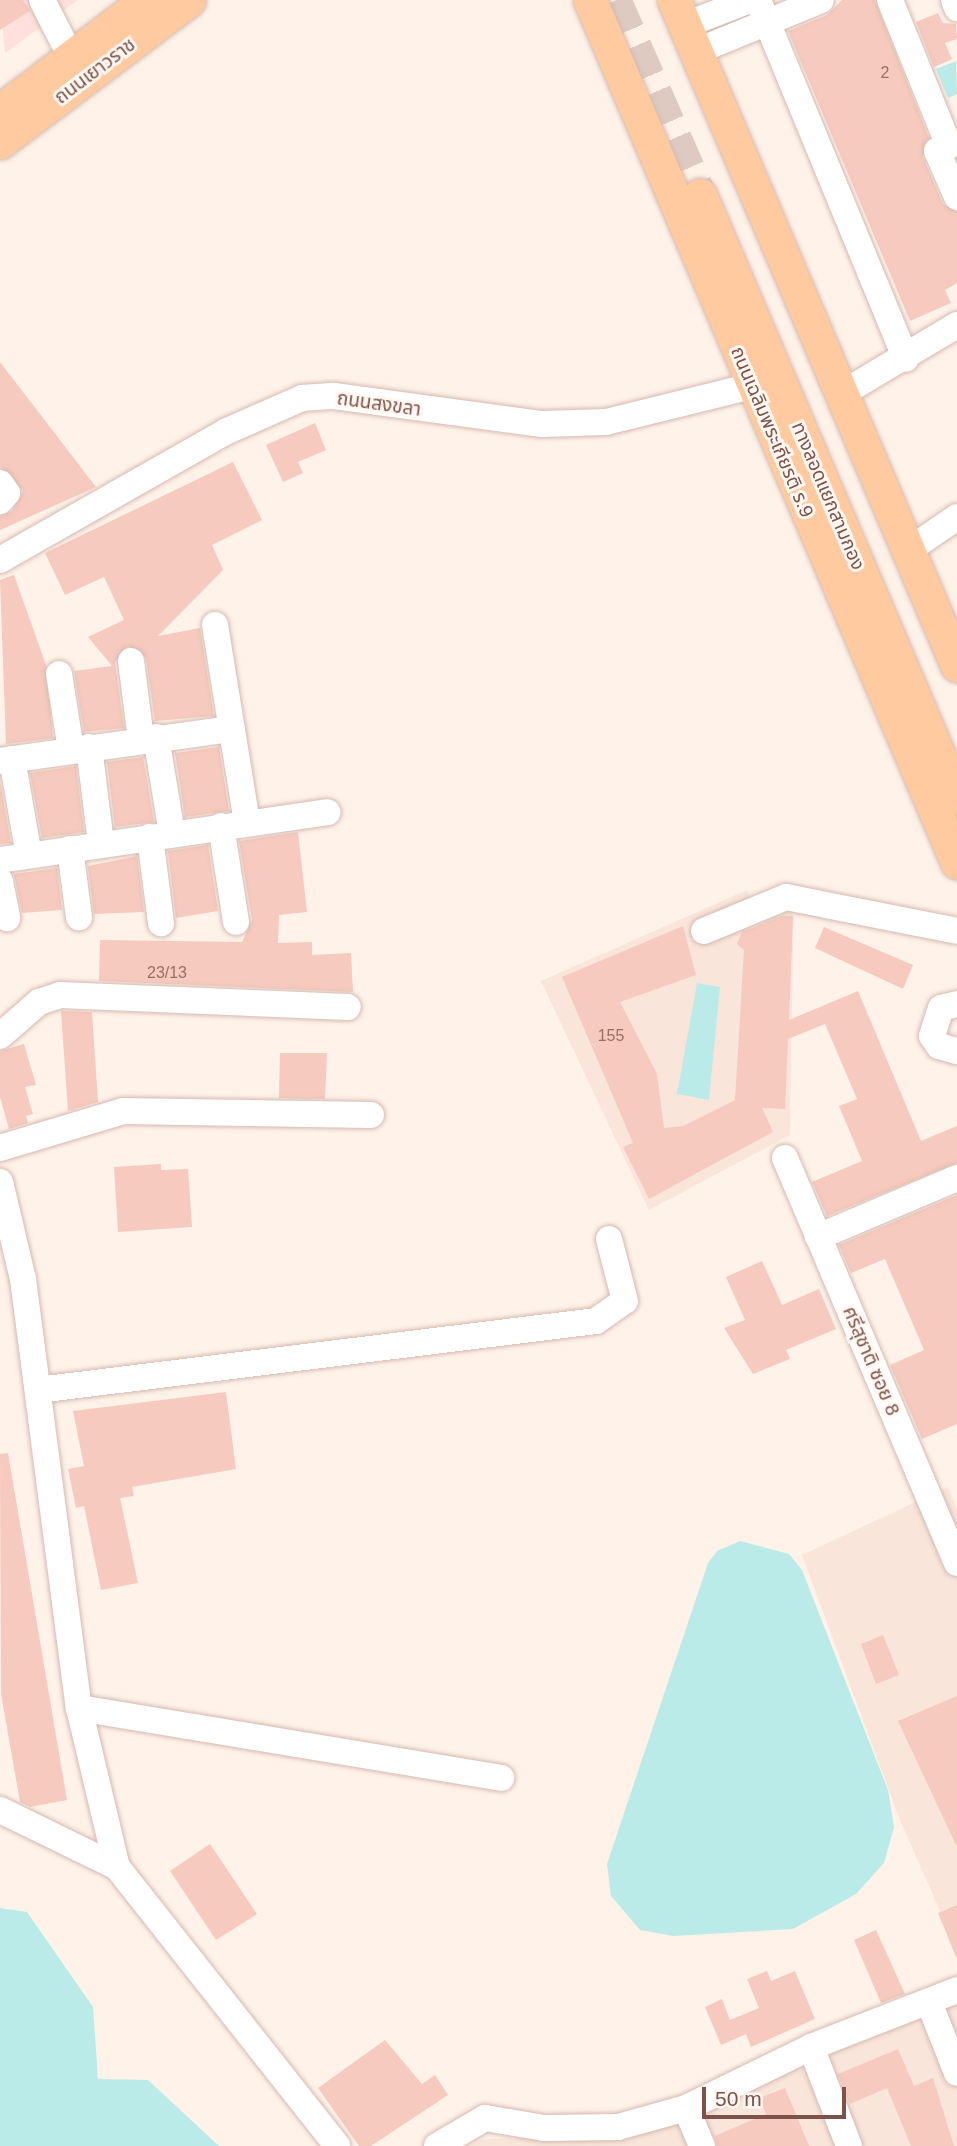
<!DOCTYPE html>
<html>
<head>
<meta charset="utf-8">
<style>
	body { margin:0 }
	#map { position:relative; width:957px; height:2146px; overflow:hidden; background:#fef2e9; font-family:Arial,"Noto Sans Thai",sans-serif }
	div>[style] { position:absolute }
	.residential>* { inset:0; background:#f9e5da }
	.commercial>* { inset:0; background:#ffe0dc }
	.water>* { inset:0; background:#bbebe9 }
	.building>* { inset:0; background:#f6cabe }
	.major-tunnel>* { height:33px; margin-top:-16.5px; transform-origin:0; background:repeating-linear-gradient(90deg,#decac1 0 33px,transparent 0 50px) }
	.roads { filter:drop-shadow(0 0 2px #d5b9b0) drop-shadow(0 0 2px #d5b9b0) }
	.minor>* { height:26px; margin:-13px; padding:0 13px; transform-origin:13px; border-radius:13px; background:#fff }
	.major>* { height:33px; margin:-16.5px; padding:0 16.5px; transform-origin:16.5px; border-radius:16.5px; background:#ffca9f }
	span { translate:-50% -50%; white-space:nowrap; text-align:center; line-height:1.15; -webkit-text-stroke:6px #fff7f1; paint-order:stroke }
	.number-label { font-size:16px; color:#9a7066 }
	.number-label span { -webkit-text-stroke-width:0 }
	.street-label { font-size:19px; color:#7c5249 }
	.scale { position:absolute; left:702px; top:2087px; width:144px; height:32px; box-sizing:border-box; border:4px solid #7c5249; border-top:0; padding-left:9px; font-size:21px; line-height:24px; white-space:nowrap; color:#7c5249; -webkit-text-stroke:5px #fff7f1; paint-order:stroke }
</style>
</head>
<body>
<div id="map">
	<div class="residential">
		<i style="clip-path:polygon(794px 884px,790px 1135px,649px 1210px,541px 981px,747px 890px,753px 903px)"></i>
		<i style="clip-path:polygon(948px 1487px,957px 1509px,957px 1949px,900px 1820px,802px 1555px)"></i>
		<i style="clip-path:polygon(957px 2004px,957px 2146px,469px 2146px,483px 2139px,621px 2137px)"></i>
	</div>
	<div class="commercial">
		<i style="clip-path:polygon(0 0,78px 0,5px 53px)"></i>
	</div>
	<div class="water">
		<i style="clip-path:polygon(956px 61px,957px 94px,948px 98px,936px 69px)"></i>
		<i style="clip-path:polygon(697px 983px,720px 987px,709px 1100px,677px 1094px)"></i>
		<i style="clip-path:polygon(740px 1541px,789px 1554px,802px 1570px,888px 1790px,894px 1827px,884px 1863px,856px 1894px,793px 1929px,673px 1936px,640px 1930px,611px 1896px,607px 1864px,708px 1563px,717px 1551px)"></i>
		<i style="clip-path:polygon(0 1908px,27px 1912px,93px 2007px,98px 2079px,148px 2080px,219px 2146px,0 2146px)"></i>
	</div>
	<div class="building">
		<i style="clip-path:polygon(0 0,23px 0,30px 11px,0 30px)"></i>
		<i style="clip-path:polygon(842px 0,875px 0,929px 138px,923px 157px,943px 204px,957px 212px,957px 283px,945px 290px,951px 303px,910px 321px,788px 31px,827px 15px)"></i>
		<i style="clip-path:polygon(938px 13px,943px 23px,956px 24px,957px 39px,945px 43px,952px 59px,934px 67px,916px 22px)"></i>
		<i style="clip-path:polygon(0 362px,96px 487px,0 530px,0 516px,12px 511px,23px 491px,0 467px)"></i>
		<i style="clip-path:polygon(315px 423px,326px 450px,298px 462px,303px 473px,283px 482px,266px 445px)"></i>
		<i style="clip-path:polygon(233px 462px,262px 520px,212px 545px,223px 570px,158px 636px,200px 628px,214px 716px,155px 721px,146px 658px,128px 646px,115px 662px,124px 728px,84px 732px,74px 671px,112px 666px,88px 637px,124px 620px,104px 577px,65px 595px,45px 553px)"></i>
		<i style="clip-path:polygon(14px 575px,46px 665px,53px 738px,6px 744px,0 580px)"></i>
		<i style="clip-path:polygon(219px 747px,229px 811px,185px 817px,175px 753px)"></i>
		<i style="clip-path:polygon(143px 757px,154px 822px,115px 827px,107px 762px)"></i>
		<i style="clip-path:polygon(76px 766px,84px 832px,42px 838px,30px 773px)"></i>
		<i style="clip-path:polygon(0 782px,11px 843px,0 844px)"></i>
		<i style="clip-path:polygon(298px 832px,307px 912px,279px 915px,278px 943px,312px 942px,312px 955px,351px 953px,353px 992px,99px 981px,100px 940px,242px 942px,252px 920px,239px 841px)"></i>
		<i style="clip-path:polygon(208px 845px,218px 911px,176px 918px,168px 851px)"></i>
		<i style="clip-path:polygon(137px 856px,144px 912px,94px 914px,88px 866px)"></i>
		<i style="clip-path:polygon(57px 868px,62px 910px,22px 913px,14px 874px)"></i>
		<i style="clip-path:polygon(782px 916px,793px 916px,789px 1020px,858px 991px,921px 1141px,957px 1126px,957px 1163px,827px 1216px,812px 1182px,862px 1161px,839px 1106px,857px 1099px,825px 1024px,788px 1039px,785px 1109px,762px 1108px,773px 1132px,649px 1199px,623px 1147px,633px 1143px,562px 977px,683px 926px,696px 975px,620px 1002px,657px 1074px,664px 1128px,683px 1126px,735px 1100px,744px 950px,737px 944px,742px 932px)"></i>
		<i style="clip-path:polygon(824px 927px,913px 965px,903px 989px,815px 948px)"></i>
		<i style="clip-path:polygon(61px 1011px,92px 1012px,98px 1102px,68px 1111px)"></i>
		<i style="clip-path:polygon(24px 1044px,36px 1085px,25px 1087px,33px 1114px,26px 1116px,28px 1123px,9px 1129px,0 1097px,0 1051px)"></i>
		<i style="clip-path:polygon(280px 1053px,327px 1053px,325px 1099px,279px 1098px)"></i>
		<i style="clip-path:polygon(161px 1164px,161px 1170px,188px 1169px,192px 1227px,118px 1232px,114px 1167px)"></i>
		<i style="clip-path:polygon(957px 1195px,957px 1424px,922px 1439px,890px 1365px,924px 1350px,885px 1259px,851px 1273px,839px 1245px)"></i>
		<i style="clip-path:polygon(762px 1261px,782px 1305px,819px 1289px,836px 1329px,786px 1350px,790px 1359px,753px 1374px,724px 1328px,745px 1320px,726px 1277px)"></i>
		<i style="clip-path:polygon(226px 1392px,236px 1469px,132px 1487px,134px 1496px,120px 1498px,138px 1583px,101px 1590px,84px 1506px,76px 1508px,68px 1469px,84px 1466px,73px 1411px)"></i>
		<i style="clip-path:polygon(8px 1453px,67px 1800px,30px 1807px,20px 1802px,1px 1694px,0 1454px)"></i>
		<i style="clip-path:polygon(883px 1635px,899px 1675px,876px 1684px,861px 1644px)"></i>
		<i style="clip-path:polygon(957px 1696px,957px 1845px,956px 1845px,898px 1721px)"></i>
		<i style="clip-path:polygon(210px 1844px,257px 1914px,216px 1940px,170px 1871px)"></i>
		<i style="clip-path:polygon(957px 1905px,957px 1957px,956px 1957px,938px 1913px)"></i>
		<i style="clip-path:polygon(876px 1930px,905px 1994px,881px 2003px,854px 1940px)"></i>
		<i style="clip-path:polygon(767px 1971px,771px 1981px,795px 1971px,815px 2019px,751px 2047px,746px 2034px,721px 2045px,705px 2007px,722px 1999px,730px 2020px,759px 2008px,747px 1979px)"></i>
		<i style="clip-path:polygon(385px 2040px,422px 2084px,435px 2075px,448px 2095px,371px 2146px,359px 2146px,318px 2088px)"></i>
		<i style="clip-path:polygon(898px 2049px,914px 2086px,933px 2078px,954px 2146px,911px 2146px,887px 2088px,850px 2104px,838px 2074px)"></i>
		<i style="clip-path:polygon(785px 2088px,809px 2146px,717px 2146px,715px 2136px,766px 2114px,759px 2098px)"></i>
	</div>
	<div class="major-tunnel">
		<i style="left:615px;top:0;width:213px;rotate:66.4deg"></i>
	</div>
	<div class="roads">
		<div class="minor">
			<i style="left:42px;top:0;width:64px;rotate:63deg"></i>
			<i style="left:758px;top:0;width:388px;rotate:67.6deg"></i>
			<i style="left:890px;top:0;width:157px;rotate:68deg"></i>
			<i style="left:949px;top:146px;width:13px;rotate:157deg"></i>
			<i style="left:937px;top:151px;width:50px;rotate:66.5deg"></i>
			<i style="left:954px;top:0;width:9px;rotate:69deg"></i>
			<i style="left:685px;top:25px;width:70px;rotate:-21deg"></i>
			<i style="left:695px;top:52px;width:136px;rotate:-22.4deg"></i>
			<i style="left:843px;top:393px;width:133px;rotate:-30.8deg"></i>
			<i style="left:0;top:483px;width:12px;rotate:55deg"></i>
			<i style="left:7px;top:493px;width:11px;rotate:131deg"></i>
			<i style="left:909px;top:550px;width:58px;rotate:-34.5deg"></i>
			<i style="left:0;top:560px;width:259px;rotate:-29.6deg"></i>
			<i style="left:225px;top:432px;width:84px;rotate:-23.8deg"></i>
			<i style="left:302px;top:398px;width:32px;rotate:-4deg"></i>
			<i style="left:334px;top:396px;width:210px;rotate:7.7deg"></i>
			<i style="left:542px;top:424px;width:64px;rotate:-1.8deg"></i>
			<i style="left:606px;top:422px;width:150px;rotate:-13.9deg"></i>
			<i style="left:215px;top:625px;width:200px;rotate:80.8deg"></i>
			<i style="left:131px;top:661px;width:79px;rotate:82.7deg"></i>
			<i style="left:59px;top:674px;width:77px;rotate:81deg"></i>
			<i style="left:156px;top:737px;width:98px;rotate:80.6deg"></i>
			<i style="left:89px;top:747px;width:98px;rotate:82.9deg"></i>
			<i style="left:12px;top:759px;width:97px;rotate:80deg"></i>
			<i style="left:0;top:761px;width:234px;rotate:-7.9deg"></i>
			<i style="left:221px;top:826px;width:97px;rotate:81.1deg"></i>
			<i style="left:150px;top:837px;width:87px;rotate:82.7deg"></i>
			<i style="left:70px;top:849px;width:69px;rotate:82.5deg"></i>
			<i style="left:0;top:860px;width:331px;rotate:-8.3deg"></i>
			<i style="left:0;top:881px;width:38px;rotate:79deg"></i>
			<i style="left:704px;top:931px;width:89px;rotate:-22.5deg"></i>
			<i style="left:786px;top:897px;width:174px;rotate:11.2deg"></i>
			<i style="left:957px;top:1004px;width:16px;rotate:166deg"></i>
			<i style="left:941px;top:1008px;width:29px;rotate:108deg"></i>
			<i style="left:932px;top:1036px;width:12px;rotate:55deg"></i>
			<i style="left:939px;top:1046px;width:19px;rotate:16deg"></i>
			<i style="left:0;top:1036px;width:52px;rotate:-41.1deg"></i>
			<i style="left:39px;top:1002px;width:22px;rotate:-18deg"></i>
			<i style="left:60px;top:995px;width:288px;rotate:2.4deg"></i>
			<i style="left:0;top:1148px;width:128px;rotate:-16.7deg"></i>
			<i style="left:123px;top:1111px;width:248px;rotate:0.9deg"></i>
			<i style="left:785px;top:1158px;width:440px;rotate:67deg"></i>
			<i style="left:0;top:1182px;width:100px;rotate:76.7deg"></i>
			<i style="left:23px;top:1279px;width:433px;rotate:82.6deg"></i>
			<i style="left:79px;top:1708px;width:163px;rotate:76.6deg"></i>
			<i style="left:117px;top:1867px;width:355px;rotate:51.7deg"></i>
			<i style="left:818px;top:1237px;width:151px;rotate:-23deg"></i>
			<i style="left:38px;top:1390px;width:562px;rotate:-7.05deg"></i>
			<i style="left:596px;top:1321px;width:35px;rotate:-35deg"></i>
			<i style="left:625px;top:1301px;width:64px;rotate:-104.5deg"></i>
			<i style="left:79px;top:1708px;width:428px;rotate:9.4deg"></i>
			<i style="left:0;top:1810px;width:130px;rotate:26deg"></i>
			<i style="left:929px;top:2002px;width:76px;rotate:68.5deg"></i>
			<i style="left:811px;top:2047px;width:106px;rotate:69deg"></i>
			<i style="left:686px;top:2108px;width:41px;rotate:67.2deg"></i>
			<i style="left:437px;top:2146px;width:56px;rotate:-30.3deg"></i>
			<i style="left:485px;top:2118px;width:60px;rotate:9.6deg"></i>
			<i style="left:544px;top:2128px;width:74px;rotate:-0.8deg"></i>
			<i style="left:618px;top:2127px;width:71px;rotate:-15.6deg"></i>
			<i style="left:686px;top:2108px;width:139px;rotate:-26deg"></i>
			<i style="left:811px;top:2047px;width:157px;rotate:-21.3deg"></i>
		</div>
		<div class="major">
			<i style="left:590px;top:0;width:937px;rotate:66.94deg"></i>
			<i style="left:674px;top:0;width:723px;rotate:66.95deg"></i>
			<i style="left:0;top:111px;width:183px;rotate:-37.2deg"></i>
			<i style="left:0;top:142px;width:236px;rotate:-36.9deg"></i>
			<i style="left:700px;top:195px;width:655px;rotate:66.92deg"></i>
		</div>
	</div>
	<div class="number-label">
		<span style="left:885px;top:73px">2</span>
		<span style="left:167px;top:973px">23/13</span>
		<span style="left:611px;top:1036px">155</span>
	</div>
	<div class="street-label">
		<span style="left:95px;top:71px;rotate:-37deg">ถนนเยาวราช</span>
		<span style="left:379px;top:404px;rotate:8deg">ถนนสงขลา</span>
		<span style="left:772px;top:432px;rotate:67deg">ถนนเฉลิมพระเกียรติ ร.9</span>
		<span style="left:828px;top:496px;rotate:67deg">ทางลอดแยกสามกอง</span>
		<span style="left:871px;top:1361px;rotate:67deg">ศรีสุชาติ ซอย 8</span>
	</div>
	<div class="scale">50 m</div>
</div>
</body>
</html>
